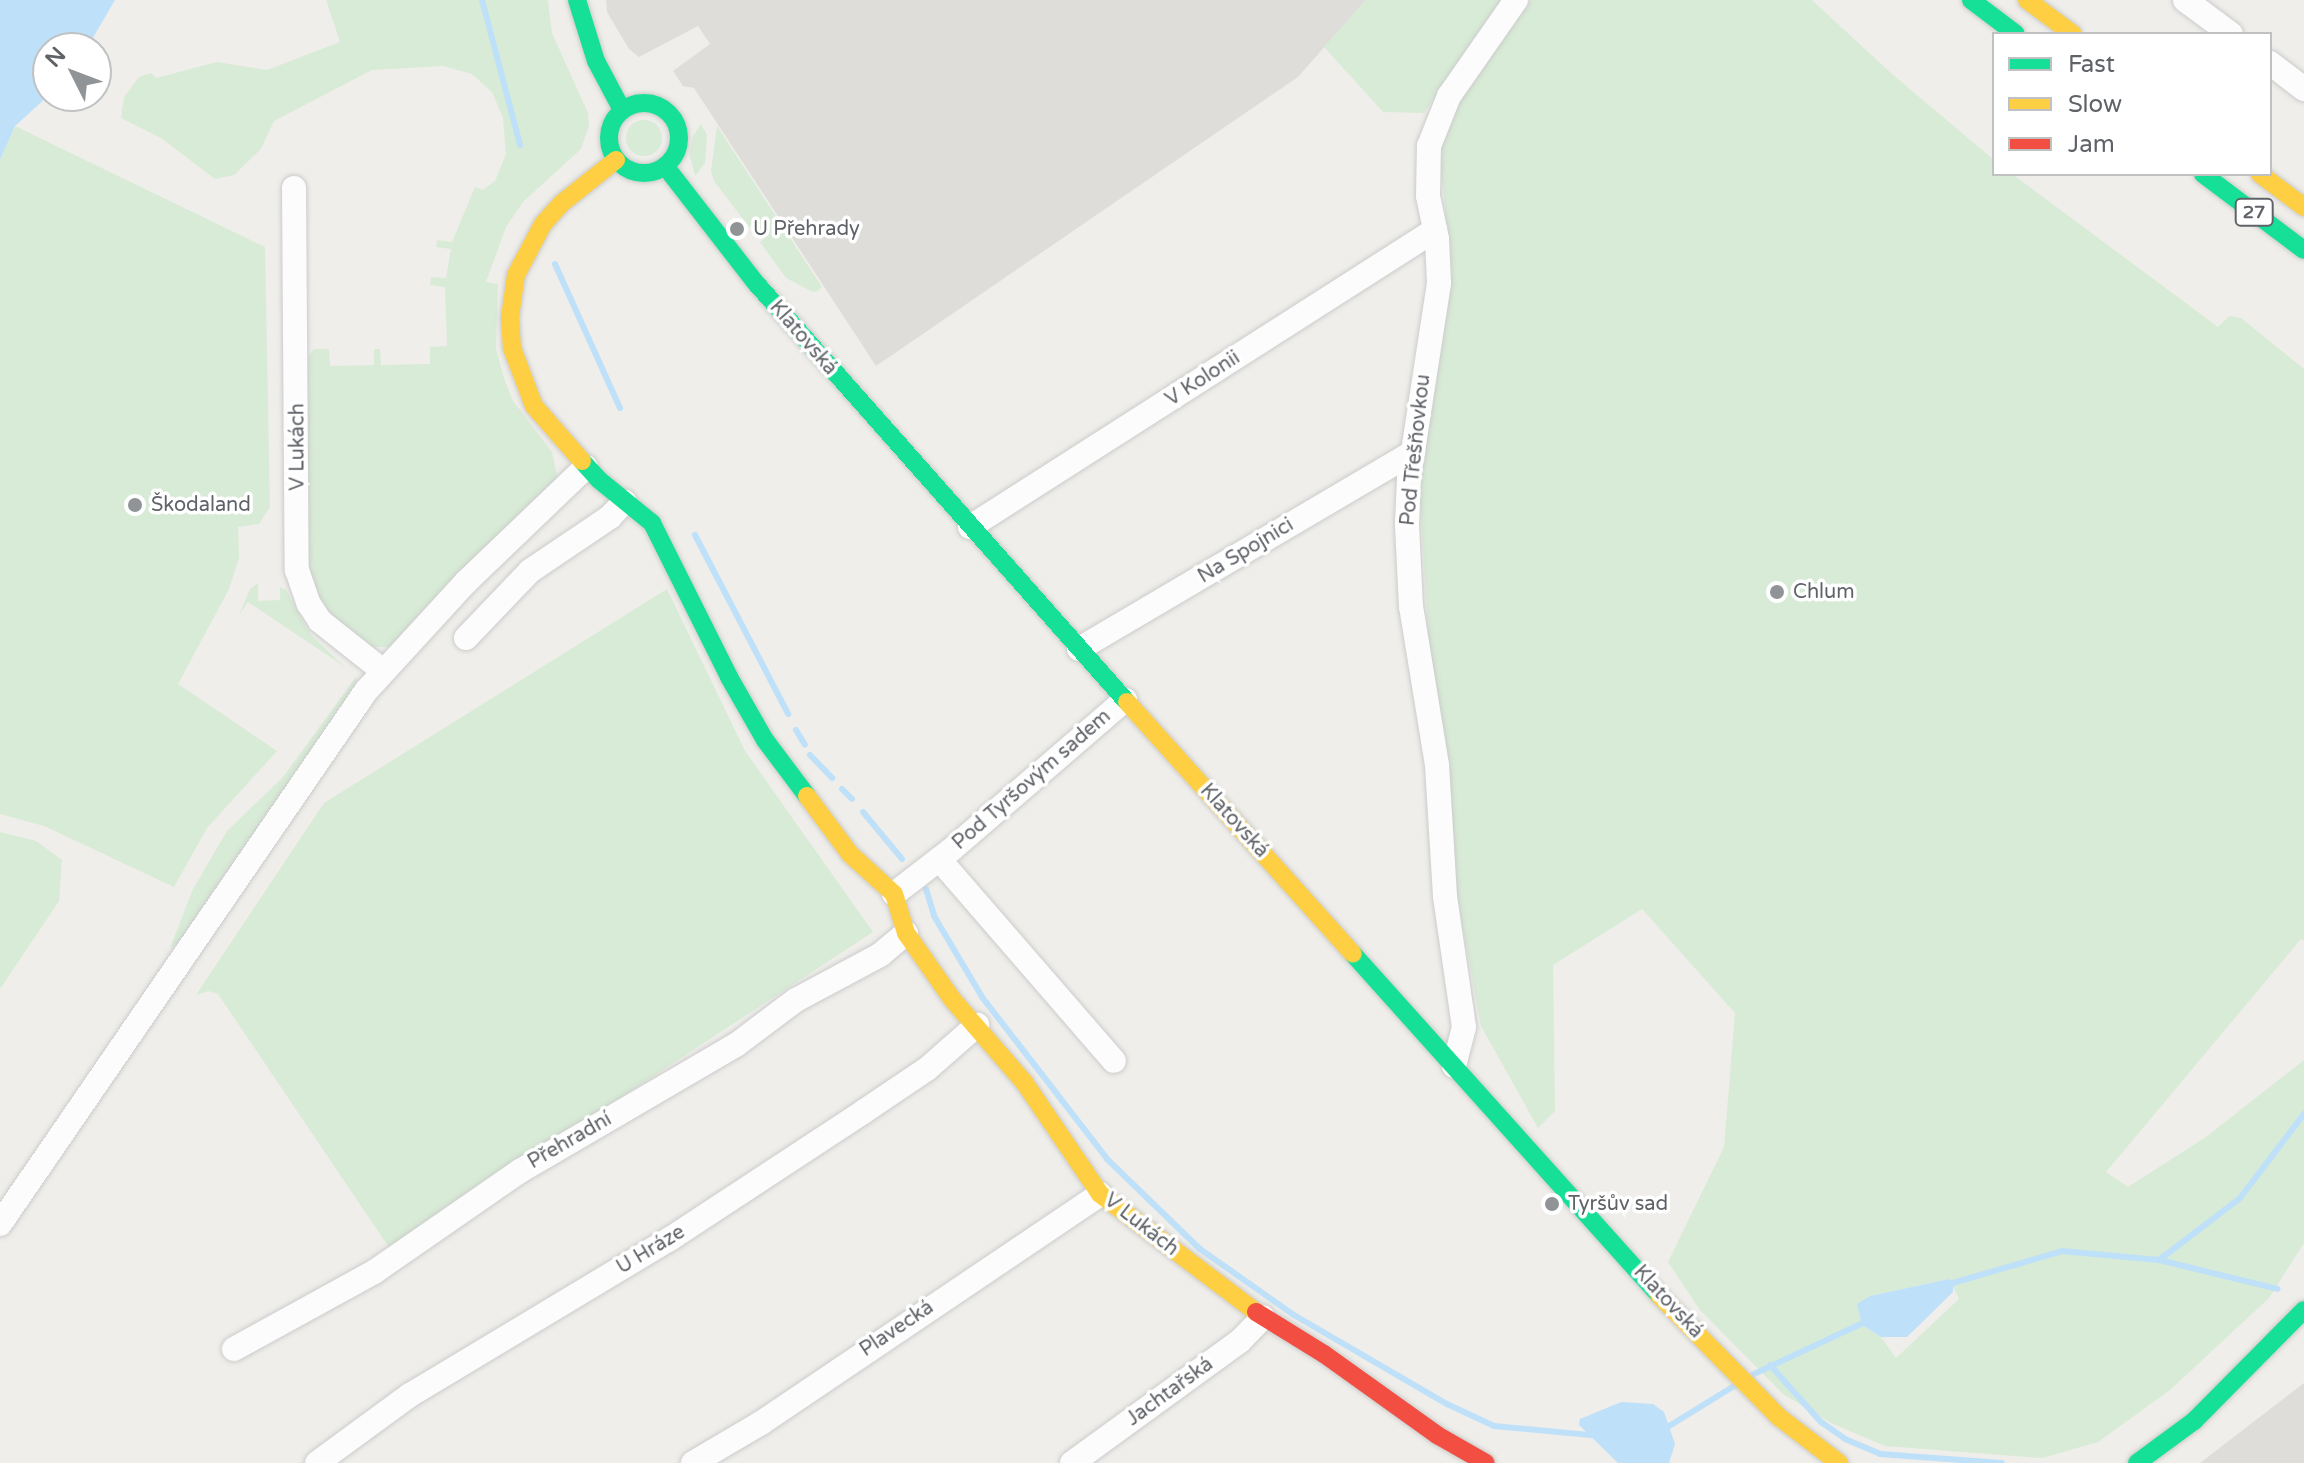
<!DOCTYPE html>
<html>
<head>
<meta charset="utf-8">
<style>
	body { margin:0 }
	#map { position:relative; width:2304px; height:1463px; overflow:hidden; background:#efeeea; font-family:"Varela Round",sans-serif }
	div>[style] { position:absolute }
	.industrial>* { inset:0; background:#dfddda }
	.green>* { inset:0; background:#d8ebd6 }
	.round { border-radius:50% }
	.water>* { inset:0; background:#bfe0f9 }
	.stream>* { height:6px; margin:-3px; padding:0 3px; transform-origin:3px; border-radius:3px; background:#bfe0f9 }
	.roads { filter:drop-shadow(0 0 2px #cbcccc) drop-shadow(0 0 2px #cbcccc) }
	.street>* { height:24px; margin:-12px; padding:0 12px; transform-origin:12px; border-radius:12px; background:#fdfcfc }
	.fast>* { height:18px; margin:-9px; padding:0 9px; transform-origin:9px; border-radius:9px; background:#16e098 }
	.fast>.ring { margin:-9px; padding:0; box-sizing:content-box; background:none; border:18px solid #16e098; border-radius:50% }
	.slow>* { height:18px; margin:-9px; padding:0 9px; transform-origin:9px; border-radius:9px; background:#ffcf43 }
	.jam>* { height:18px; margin:-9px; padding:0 9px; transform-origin:9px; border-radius:9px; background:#f24e42 }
	.dots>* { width:22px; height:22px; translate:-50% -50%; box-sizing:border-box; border:4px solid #fff; border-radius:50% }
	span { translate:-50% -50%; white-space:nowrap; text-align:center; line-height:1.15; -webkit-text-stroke:7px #fff; paint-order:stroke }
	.shield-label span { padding:2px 6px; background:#fff; border:2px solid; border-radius:6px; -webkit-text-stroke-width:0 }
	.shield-label { font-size:18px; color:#5f6368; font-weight:700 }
	.poi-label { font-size:20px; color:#5f6368 }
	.left { translate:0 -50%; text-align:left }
	.street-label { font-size:20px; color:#5f6368 }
	.legend { position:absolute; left:1992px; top:32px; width:280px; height:144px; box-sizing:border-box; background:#fff; border:2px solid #bfc1c3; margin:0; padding:10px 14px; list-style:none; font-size:24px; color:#5f6368 }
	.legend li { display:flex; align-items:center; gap:16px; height:40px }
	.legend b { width:40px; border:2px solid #bfc1c3 }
	.north { position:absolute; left:32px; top:32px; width:80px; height:80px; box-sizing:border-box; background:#fff; border:2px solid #bfc1c3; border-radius:50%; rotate:312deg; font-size:22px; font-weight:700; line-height:32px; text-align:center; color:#5f6368 }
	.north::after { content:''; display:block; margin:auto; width:28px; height:36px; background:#919496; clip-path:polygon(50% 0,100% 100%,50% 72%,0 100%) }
</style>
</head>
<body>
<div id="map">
	<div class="industrial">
		<i style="clip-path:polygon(606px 0,1366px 0,1298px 77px,876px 366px,694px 88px,683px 86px,673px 71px,710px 44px,698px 26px,639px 57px,629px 49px,607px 12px)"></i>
		<i style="clip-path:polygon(2304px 1383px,2304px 1463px,2200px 1463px)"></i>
	</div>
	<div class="green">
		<i style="clip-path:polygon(326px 0,548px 0,552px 33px,588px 113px,589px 126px,581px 149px,523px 202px,506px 227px,486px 282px,498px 284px,496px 349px,504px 378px,513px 401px,552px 452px,558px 480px,390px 647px,372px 647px,338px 627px,316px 595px,308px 565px,307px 358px,314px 349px,329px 349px,330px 366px,374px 365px,374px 349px,380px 349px,381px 365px,430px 364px,430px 347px,447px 346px,445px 287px,430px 285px,431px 277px,446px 278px,451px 249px,436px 247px,437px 240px,452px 242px,475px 187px,483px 190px,495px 181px,506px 154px,503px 118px,492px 92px,472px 74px,443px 66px,372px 70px,274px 121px,261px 149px,234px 175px,215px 179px,161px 138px,121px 118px,124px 97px,139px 77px,151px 73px,156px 78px,217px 62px,267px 70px,340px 42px)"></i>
		<i style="clip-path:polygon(1366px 0,1502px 0,1424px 113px,1383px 112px,1324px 47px)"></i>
		<i style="clip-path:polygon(evenodd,1531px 0,1812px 0,1892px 74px,1994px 160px,1994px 174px,2012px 174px,2218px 327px,2229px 316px,2241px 318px,2304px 369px,2304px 941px,2301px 939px,2106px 1172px,2128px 1187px,2206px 1137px,2304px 1060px,2304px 1243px,2269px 1298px,2170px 1390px,2098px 1442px,2042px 1458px,1885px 1446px,1831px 1423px,1783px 1394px,1700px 1310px,1668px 1262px,1724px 1147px,1735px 1013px,1642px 909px,1553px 965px,1555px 1111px,1538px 1128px,1481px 1026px,1447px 840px,1429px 653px,1419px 475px,1452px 273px,1439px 151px,1448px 112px,1531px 0,1949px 1279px,1959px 1299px,1896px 1358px,1881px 1337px,1862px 1325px,1858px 1304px,1870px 1296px,1949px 1279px)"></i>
		<i class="round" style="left:626px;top:120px;width:36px;height:36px"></i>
		<i style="clip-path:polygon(701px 124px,707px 135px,705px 163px,695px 176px,689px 153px,693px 136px)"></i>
		<i style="clip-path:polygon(15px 126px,265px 247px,270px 507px,259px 524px,238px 527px,239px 558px,229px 589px,178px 684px,277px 751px,207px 828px,174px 887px,44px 826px,0 814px,0 160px)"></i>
		<i style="clip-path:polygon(717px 126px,822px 287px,818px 291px,813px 292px,786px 278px,760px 242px,765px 238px,754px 224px,749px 227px,714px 181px,711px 171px)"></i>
		<i style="clip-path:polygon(258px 583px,258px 601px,280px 600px,280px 587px,286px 590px,311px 635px,345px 667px,248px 602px,239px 615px,250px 589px)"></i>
		<i style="clip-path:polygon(667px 589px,745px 751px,873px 932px,390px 1249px,218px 994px,208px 991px,196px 995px,324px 803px)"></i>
		<i style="clip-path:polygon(356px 677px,358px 684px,181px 942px,170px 948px,193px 889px,227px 831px,283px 777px)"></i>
		<i style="clip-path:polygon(0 832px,36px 841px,62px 860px,59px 901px,0 989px)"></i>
	</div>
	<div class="water">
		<i style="clip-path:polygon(0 0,115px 0,87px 48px,48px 48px,48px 96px,15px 126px,0 160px)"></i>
		<i style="clip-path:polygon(1949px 1279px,1953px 1282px,1953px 1292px,1907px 1337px,1881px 1337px,1862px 1325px,1857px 1304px,1870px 1296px)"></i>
		<i style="clip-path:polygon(1621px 1402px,1653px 1404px,1664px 1412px,1675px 1444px,1669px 1463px,1618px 1463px,1579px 1425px,1580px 1419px)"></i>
	</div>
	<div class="stream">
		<i style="left:482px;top:0;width:150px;rotate:75.3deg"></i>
		<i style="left:555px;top:264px;width:158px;rotate:65.7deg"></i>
		<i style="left:695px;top:535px;width:202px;rotate:62.5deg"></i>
		<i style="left:796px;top:730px;width:17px;rotate:59deg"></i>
		<i style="left:810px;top:755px;width:32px;rotate:46deg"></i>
		<i style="left:842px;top:789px;width:14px;rotate:45deg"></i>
		<i style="left:863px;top:812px;width:61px;rotate:50.3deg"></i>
		<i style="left:926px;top:889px;width:28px;rotate:73deg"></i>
		<i style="left:934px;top:916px;width:94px;rotate:59.3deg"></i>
		<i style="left:982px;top:997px;width:205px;rotate:52.3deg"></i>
		<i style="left:1107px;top:1159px;width:129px;rotate:44.1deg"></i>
		<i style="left:1200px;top:1249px;width:115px;rotate:35.1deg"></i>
		<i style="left:1294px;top:1315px;width:177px;rotate:30.2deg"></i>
		<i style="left:1447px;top:1404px;width:52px;rotate:25.1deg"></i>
		<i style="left:1494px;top:1426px;width:105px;rotate:5.4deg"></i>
		<i style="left:2159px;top:1260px;width:102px;rotate:-37.4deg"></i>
		<i style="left:2240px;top:1198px;width:106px;rotate:-52.7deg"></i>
		<i style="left:1946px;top:1285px;width:121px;rotate:-16.3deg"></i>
		<i style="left:2062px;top:1251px;width:97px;rotate:5.3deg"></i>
		<i style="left:2159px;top:1260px;width:122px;rotate:13.7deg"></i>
		<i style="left:1770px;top:1365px;width:76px;rotate:48.2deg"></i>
		<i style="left:1821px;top:1422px;width:29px;rotate:35deg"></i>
		<i style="left:1845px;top:1439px;width:38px;rotate:23deg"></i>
		<i style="left:1880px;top:1454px;width:122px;rotate:4.2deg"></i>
		<i style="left:1754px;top:1374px;width:125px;rotate:-25.1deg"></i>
		<i style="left:1666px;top:1428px;width:80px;rotate:-31.7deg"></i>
	</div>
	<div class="roads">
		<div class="street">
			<i style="left:2185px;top:0;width:57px;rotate:36.5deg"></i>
			<i style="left:2270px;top:63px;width:43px;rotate:37.4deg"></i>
			<i style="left:294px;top:188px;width:382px;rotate:89.6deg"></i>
			<i style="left:297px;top:570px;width:36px;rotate:71deg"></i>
			<i style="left:309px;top:604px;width:20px;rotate:57deg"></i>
			<i style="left:320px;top:621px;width:80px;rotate:38.4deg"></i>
			<i style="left:970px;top:527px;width:552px;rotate:-32.57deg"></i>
			<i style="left:466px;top:638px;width:93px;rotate:-46.3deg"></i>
			<i style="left:530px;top:571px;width:97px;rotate:-34deg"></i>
			<i style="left:610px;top:517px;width:21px;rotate:-47deg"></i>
			<i style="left:1079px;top:649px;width:388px;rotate:-30.5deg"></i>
			<i style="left:939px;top:859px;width:267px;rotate:49.1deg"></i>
			<i style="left:894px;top:894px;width:72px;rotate:-37.7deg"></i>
			<i style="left:951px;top:850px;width:230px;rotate:-40.8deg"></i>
			<i style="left:1454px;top:1066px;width:40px;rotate:-75.6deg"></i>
			<i style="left:1464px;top:1027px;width:132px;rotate:-98.3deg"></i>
			<i style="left:1445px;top:896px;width:131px;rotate:-93.5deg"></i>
			<i style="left:1437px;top:765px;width:160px;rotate:-99.3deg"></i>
			<i style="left:1411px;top:607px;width:82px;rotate:-92.8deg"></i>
			<i style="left:1407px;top:525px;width:48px;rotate:-87.6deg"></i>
			<i style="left:1409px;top:477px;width:196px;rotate:-81.2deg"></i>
			<i style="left:1439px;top:283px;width:44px;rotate:-92.6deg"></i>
			<i style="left:1437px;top:239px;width:44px;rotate:-101.8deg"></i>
			<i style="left:1428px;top:196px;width:50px;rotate:-88.9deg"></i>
			<i style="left:1429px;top:146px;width:54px;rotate:-68.2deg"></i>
			<i style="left:1449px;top:96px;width:117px;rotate:-55.1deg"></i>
			<i style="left:0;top:1224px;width:647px;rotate:-55.52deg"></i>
			<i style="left:366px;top:691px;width:148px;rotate:-47.5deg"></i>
			<i style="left:466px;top:582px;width:166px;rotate:-43.8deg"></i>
			<i style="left:234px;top:1349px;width:160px;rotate:-28.8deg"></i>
			<i style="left:374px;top:1272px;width:178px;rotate:-34.7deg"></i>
			<i style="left:520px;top:1171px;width:250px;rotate:-30.3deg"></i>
			<i style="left:736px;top:1045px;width:75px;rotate:-36.9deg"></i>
			<i style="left:796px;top:1000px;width:95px;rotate:-28.2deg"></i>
			<i style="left:880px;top:955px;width:34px;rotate:-40deg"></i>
			<i style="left:317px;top:1463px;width:115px;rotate:-36.2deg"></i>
			<i style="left:410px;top:1395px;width:303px;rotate:-31deg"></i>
			<i style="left:670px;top:1239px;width:231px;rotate:-33.3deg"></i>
			<i style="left:863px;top:1112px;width:77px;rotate:-33.9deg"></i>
			<i style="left:927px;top:1069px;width:67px;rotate:-41.3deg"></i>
			<i style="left:693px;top:1463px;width:79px;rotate:-30.5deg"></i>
			<i style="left:761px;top:1423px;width:409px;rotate:-34deg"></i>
			<i style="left:1072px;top:1463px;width:208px;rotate:-36deg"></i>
			<i style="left:1240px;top:1341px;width:33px;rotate:-46deg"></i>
		</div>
		<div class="fast">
			<i style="left:577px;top:0;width:64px;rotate:72.7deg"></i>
			<i style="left:596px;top:61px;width:55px;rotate:62deg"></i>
			<i style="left:1971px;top:0;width:56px;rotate:37.1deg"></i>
			<i class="ring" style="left:609px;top:103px;width:52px;height:52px"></i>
			<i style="left:665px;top:166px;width:147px;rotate:52.2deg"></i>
			<i style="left:755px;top:282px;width:561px;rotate:48.47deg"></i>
			<i style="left:2203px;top:174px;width:126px;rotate:37deg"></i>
			<i style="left:582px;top:461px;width:24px;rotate:48deg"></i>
			<i style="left:598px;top:479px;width:70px;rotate:39.2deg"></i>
			<i style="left:652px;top:523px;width:172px;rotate:63.4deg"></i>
			<i style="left:729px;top:677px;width:73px;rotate:60.3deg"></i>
			<i style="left:765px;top:740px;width:70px;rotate:53.1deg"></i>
			<i style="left:1353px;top:954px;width:458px;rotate:48.1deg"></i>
			<i style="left:2137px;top:1463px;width:71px;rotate:-36.4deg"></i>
			<i style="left:2194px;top:1421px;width:156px;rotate:-45.3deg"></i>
		</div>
		<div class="slow">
			<i style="left:2027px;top:0;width:57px;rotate:36.5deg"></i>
			<i style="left:2260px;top:174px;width:55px;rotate:36.9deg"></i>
			<i style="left:582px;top:461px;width:73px;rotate:-131.1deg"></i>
			<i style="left:534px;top:406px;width:62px;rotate:-110.8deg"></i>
			<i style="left:512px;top:348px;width:31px;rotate:-94deg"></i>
			<i style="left:510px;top:317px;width:42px;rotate:-81.9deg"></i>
			<i style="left:516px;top:275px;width:58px;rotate:-62.1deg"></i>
			<i style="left:543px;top:224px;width:28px;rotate:-48deg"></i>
			<i style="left:562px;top:203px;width:69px;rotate:-38.5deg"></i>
			<i style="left:1127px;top:702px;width:338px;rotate:48.1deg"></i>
			<i style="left:807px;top:796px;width:72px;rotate:53.4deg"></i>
			<i style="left:850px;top:854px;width:59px;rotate:42.3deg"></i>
			<i style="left:894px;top:894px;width:41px;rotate:72.9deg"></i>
			<i style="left:906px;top:933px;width:80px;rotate:55.1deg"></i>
			<i style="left:952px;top:999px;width:110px;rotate:49.1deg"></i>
			<i style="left:1024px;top:1082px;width:135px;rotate:55.8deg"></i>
			<i style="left:1100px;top:1194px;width:196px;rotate:37.1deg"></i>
			<i style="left:1659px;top:1295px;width:171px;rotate:45.5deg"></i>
			<i style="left:1779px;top:1417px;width:76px;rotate:37.5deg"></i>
		</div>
		<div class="jam">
			<i style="left:1256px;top:1312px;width:80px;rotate:31.7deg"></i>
			<i style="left:1324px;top:1354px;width:139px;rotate:35.6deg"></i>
			<i style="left:1437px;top:1435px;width:56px;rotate:29.7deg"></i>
		</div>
	</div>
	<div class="dots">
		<i style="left:737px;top:229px;background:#919496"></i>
		<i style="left:135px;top:505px;background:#919496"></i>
		<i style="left:1777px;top:592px;background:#919496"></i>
		<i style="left:1552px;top:1204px;background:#919496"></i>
	</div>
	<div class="shield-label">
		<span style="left:2254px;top:212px">27</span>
	</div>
	<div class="poi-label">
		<span class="left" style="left:753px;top:229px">U Přehrady</span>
		<span class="left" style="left:151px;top:505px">Škodaland</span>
		<span class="left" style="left:1793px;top:592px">Chlum</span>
		<span class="left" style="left:1568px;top:1204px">Tyršův sad</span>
	</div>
	<div class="street-label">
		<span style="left:803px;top:338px;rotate:49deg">Klatovská</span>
		<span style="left:1203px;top:379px;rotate:-33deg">V Kolonii</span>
		<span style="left:298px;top:447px;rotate:-90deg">V Lukách</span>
		<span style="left:1416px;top:450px;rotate:-84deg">Pod Třešňovkou</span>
		<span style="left:1246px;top:551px;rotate:-31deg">Na Spojnici</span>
		<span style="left:1032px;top:780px;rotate:-41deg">Pod Tyršovým sadem</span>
		<span style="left:1234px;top:821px;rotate:48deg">Klatovská</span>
		<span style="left:570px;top:1141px;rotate:-30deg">Přehradní</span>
		<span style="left:1141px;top:1225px;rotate:38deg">V Lukách</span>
		<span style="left:651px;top:1250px;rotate:-31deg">U Hráze</span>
		<span style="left:1668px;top:1302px;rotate:47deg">Klatovská</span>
		<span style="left:897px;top:1329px;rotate:-34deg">Plavecká</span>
		<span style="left:1170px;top:1392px;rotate:-36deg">Jachtařská</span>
	</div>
	<ul class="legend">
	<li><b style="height:10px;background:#16e098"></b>Fast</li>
	<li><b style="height:10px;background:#ffcf43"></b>Slow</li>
	<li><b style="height:10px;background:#f24e42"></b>Jam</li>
	</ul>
	<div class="north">N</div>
</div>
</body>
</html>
